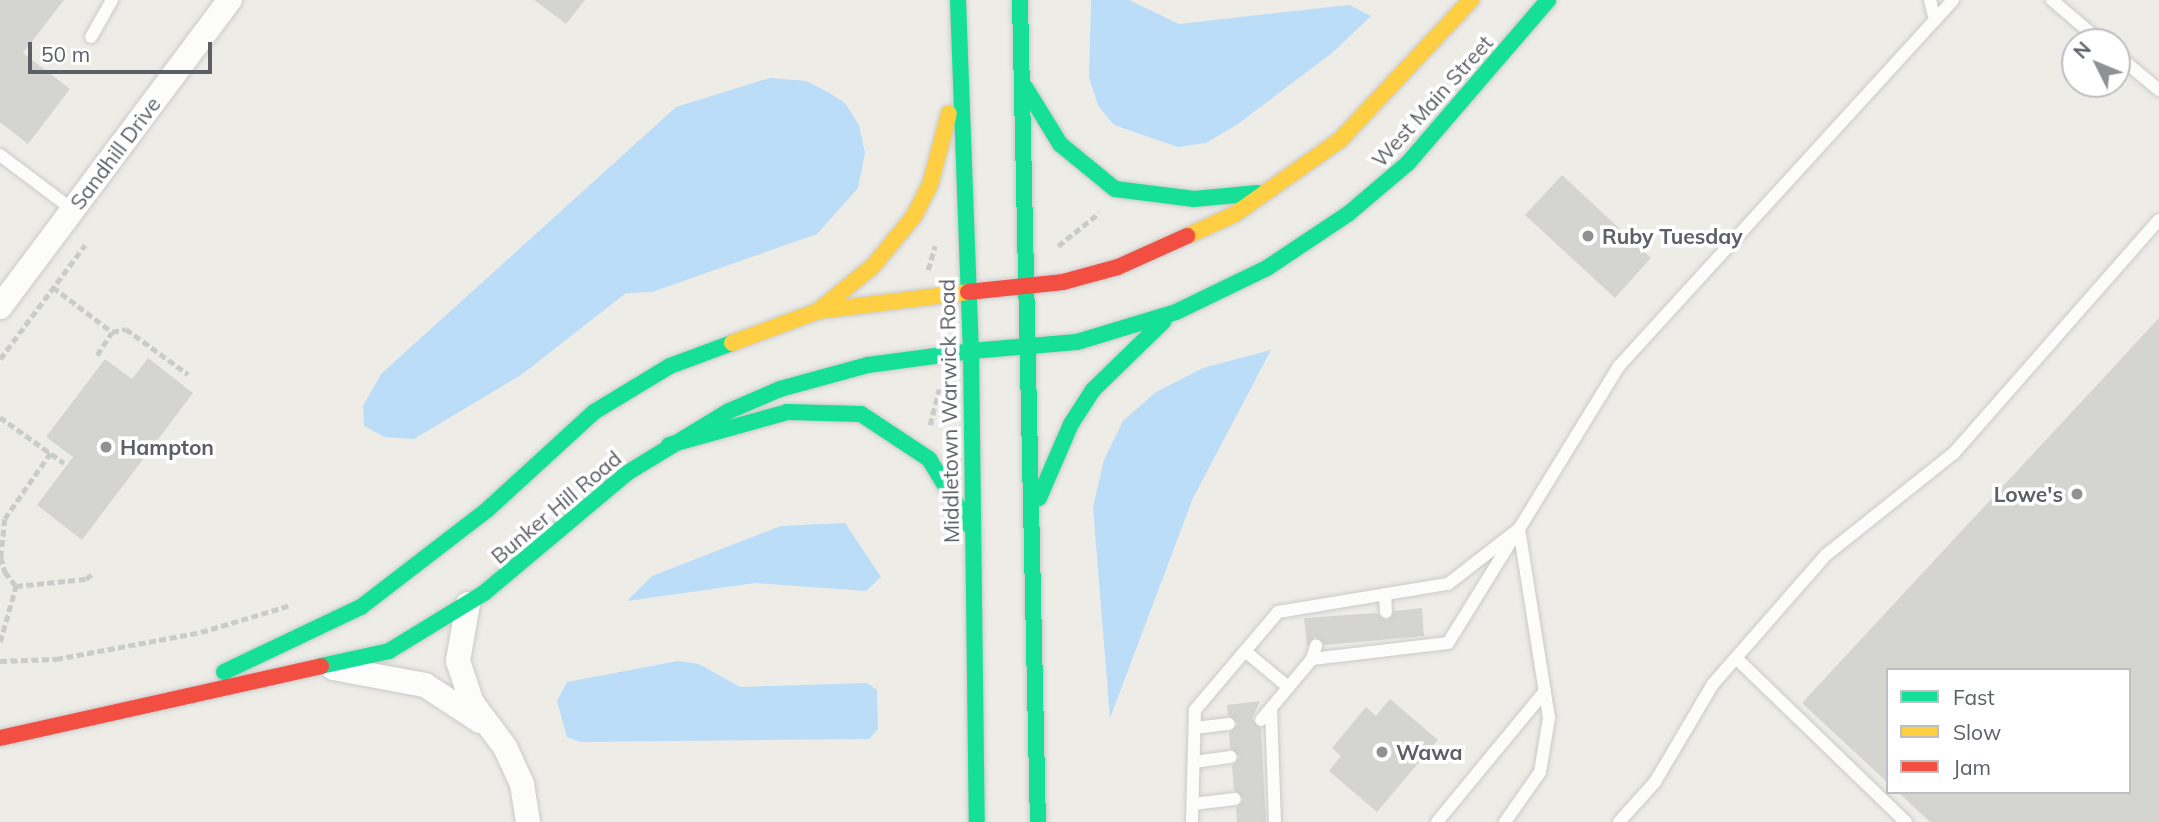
<!DOCTYPE html>
<html>
<head>
<meta charset="utf-8">
<style>
	body { margin:0 }
	#map { position:relative; width:2159px; height:822px; overflow:hidden; background:#edece7; font-family:Mulish,sans-serif }
	div>[style] { position:absolute }
	.water>* { inset:0; background:#bbddf8 }
	.building>* { inset:0; background:#d4d4d1 }
	.path>* { height:4.5px; margin-top:-2.25px; transform-origin:0; background:repeating-linear-gradient(90deg,#c9cdca 0 7px,transparent 0 10.5px) }
	.roads { filter:drop-shadow(0 0 2px #cacac9) drop-shadow(0 0 2px #cacac9) }
	.lane>* { height:12px; margin:-6px; padding:0 6px; transform-origin:6px; border-radius:6px; background:#fcfcfb }
	.street>* { height:24px; margin:-12px; padding:0 12px; transform-origin:12px; border-radius:12px; background:#fcfcfb }
	.fast>* { height:16px; margin:-8px; padding:0 8px; transform-origin:8px; border-radius:8px; background:#16e098 }
	.slow>* { height:16px; margin:-8px; padding:0 8px; transform-origin:8px; border-radius:8px; background:#ffcf43 }
	.jam>* { height:16px; margin:-8px; padding:0 8px; transform-origin:8px; border-radius:8px; background:#f24e42 }
	.dots>* { width:19px; height:19px; translate:-50% -50%; box-sizing:border-box; border:4px solid #fff; border-radius:50% }
	span { translate:-50% -50%; white-space:nowrap; text-align:center; line-height:1.15; -webkit-text-stroke:7px #fff; paint-order:stroke }
	.street-label { font-size:21px; color:#5c6066 }
	.poi-label { font-size:21px; color:#5c6066; font-weight:700 }
	.left { translate:0 -50%; text-align:left }
	.right { translate:-100% -50%; text-align:right }
	.legend { position:absolute; left:1886px; top:668px; width:245px; height:126px; box-sizing:border-box; background:#fff; border:2px solid #bebfc2; margin:0; padding:9px 12px; list-style:none; font-size:21px; color:#5c6066 }
	.legend li { display:flex; align-items:center; gap:14px; height:35px }
	.legend b { width:35px; border:2px solid #bebfc2 }
	.north { position:absolute; left:2061px; top:28px; width:70px; height:70px; box-sizing:border-box; background:#fff; border:2px solid #bebfc2; border-radius:50%; rotate:313deg; font-size:19px; font-weight:700; line-height:28px; text-align:center; color:#5c6066 }
	.north::after { content:''; display:block; margin:auto; width:24px; height:32px; background:#8f9193; clip-path:polygon(50% 0,100% 100%,50% 72%,0 100%) }
	.scale { position:absolute; left:28px; top:42px; width:184px; height:32px; box-sizing:border-box; border:4px solid #5c6066; border-top:0; padding-left:9px; font-size:21px; line-height:24px; white-space:nowrap; color:#5c6066; -webkit-text-stroke:5px #fff; paint-order:stroke }
</style>
</head>
<body>
<div id="map">
	<div class="water">
		<i style="clip-path:polygon(1091px 0,1129px 0,1179px 24px,1349px 5px,1371px 16px,1332px 53px,1238px 124px,1206px 143px,1178px 147px,1114px 125px,1099px 107px,1089px 78px)"></i>
		<i style="clip-path:polygon(770px 78px,806px 81px,828px 92px,845px 103px,859px 125px,865px 153px,858px 188px,817px 234px,652px 292px,626px 293px,521px 375px,414px 439px,385px 437px,364px 426px,363px 406px,381px 374px,676px 107px)"></i>
		<i style="clip-path:polygon(1271px 350px,1193px 498px,1110px 718px,1093px 507px,1104px 460px,1123px 421px,1156px 392px,1203px 368px)"></i>
		<i style="clip-path:polygon(845px 523px,881px 577px,866px 591px,755px 583px,627px 601px,652px 576px,781px 526px)"></i>
		<i style="clip-path:polygon(678px 661px,699px 664px,740px 687px,867px 683px,877px 690px,878px 729px,869px 739px,581px 742px,567px 737px,557px 701px,567px 682px)"></i>
	</div>
	<div class="building">
		<i style="clip-path:polygon(0 0,64px 0,23px 53px,70px 89px,28px 144px,0 122px)"></i>
		<i style="clip-path:polygon(534px 0,585px 0,566px 24px)"></i>
		<i style="clip-path:polygon(1562px 175px,1651px 258px,1615px 298px,1525px 215px)"></i>
		<i style="clip-path:polygon(2159px 318px,2159px 822px,1930px 822px,1898px 792px,2129px 792px,2129px 670px,1888px 670px,1888px 783px,1802px 703px)"></i>
		<i style="clip-path:polygon(148px 358px,193px 393px,82px 540px,37px 505px,73px 457px,46px 437px,105px 359px,132px 379px)"></i>
		<i style="clip-path:polygon(1422px 608px,1424px 636px,1325px 645px,1315px 637px,1307px 646px,1304px 618px,1377px 613px,1387px 621px,1395px 611px)"></i>
		<i style="clip-path:polygon(1390px 699px,1438px 740px,1377px 812px,1329px 771px,1341px 756px,1332px 748px,1366px 707px,1376px 716px)"></i>
		<i style="clip-path:polygon(1260px 701px,1252px 719px,1261px 729px,1266px 822px,1237px 822px,1236px 808px,1244px 799px,1234px 790px,1232px 766px,1240px 757px,1230px 748px,1229px 733px,1238px 724px,1228px 715px,1227px 705px)"></i>
	</div>
	<div class="path">
		<i style="left:1058px;top:246px;width:53px;rotate:-38.8deg"></i>
		<i style="left:928px;top:270px;width:25px;rotate:-74deg"></i>
		<i style="left:53px;top:287px;width:74px;rotate:37.3deg"></i>
		<i style="left:97px;top:355px;width:27px;rotate:-57deg"></i>
		<i style="left:112px;top:332px;width:14px;rotate:-12deg"></i>
		<i style="left:126px;top:329px;width:77px;rotate:36deg"></i>
		<i style="left:0;top:359px;width:142px;rotate:-53.3deg"></i>
		<i style="left:0;top:417px;width:79px;rotate:35.7deg"></i>
		<i style="left:930px;top:425px;width:37px;rotate:-76deg"></i>
		<i style="left:51px;top:453px;width:80px;rotate:124.9deg"></i>
		<i style="left:5px;top:519px;width:38px;rotate:96deg"></i>
		<i style="left:1px;top:557px;width:16px;rotate:75deg"></i>
		<i style="left:5px;top:572px;width:18px;rotate:52deg"></i>
		<i style="left:16px;top:586px;width:70px;rotate:-5.7deg"></i>
		<i style="left:86px;top:579px;width:8px;rotate:-40deg"></i>
		<i style="left:0;top:642px;width:58px;rotate:-74.1deg"></i>
		<i style="left:0;top:661px;width:56px;rotate:-2deg"></i>
		<i style="left:56px;top:659px;width:147px;rotate:-10.5deg"></i>
		<i style="left:201px;top:632px;width:94px;rotate:-16.7deg"></i>
	</div>
	<div class="roads">
		<div class="lane">
			<i style="left:1930px;top:0;width:21px;rotate:76deg"></i>
			<i style="left:2052px;top:0;width:65px;rotate:40.6deg"></i>
			<i style="left:91px;top:37px;width:43px;rotate:-60.4deg"></i>
			<i style="left:2117px;top:55px;width:55px;rotate:39.8deg"></i>
			<i style="left:0;top:155px;width:91px;rotate:37deg"></i>
			<i style="left:1385px;top:594px;width:18px;rotate:87deg"></i>
			<i style="left:1245px;top:651px;width:56px;rotate:39.9deg"></i>
			<i style="left:1736px;top:658px;width:236px;rotate:44deg"></i>
			<i style="left:1312px;top:659px;width:137px;rotate:-6.7deg"></i>
			<i style="left:1448px;top:643px;width:123px;rotate:-58.2deg"></i>
			<i style="left:1271px;top:709px;width:113px;rotate:88deg"></i>
			<i style="left:1261px;top:720px;width:80px;rotate:-50.1deg"></i>
			<i style="left:1312px;top:659px;width:14px;rotate:-73deg"></i>
			<i style="left:1195px;top:728px;width:34px;rotate:-7deg"></i>
			<i style="left:1194px;top:762px;width:37px;rotate:-8deg"></i>
			<i style="left:1193px;top:804px;width:42px;rotate:-6.8deg"></i>
			<i style="left:1192px;top:822px;width:112px;rotate:-88.5deg"></i>
			<i style="left:1195px;top:710px;width:128px;rotate:-49.7deg"></i>
			<i style="left:1278px;top:612px;width:172px;rotate:-9.4deg"></i>
			<i style="left:1448px;top:584px;width:90px;rotate:-37.8deg"></i>
			<i style="left:1437px;top:822px;width:170px;rotate:-50.5deg"></i>
			<i style="left:1505px;top:822px;width:61px;rotate:-55deg"></i>
			<i style="left:1540px;top:772px;width:55px;rotate:-80.5deg"></i>
			<i style="left:1549px;top:718px;width:191px;rotate:-99deg"></i>
			<i style="left:1519px;top:529px;width:191px;rotate:-58.5deg"></i>
			<i style="left:1619px;top:366px;width:495px;rotate:-47.6deg"></i>
			<i style="left:1619px;top:822px;width:54px;rotate:-48deg"></i>
			<i style="left:1655px;top:782px;width:114px;rotate:-59.4deg"></i>
			<i style="left:1713px;top:684px;width:171px;rotate:-48.8deg"></i>
			<i style="left:1826px;top:555px;width:164px;rotate:-38.6deg"></i>
			<i style="left:1954px;top:453px;width:310px;rotate:-48.7deg"></i>
		</div>
		<div class="street">
			<i style="left:0;top:307px;width:384px;rotate:-53.2deg"></i>
			<i style="left:468px;top:604px;width:58px;rotate:100deg"></i>
			<i style="left:458px;top:661px;width:44px;rotate:71.6deg"></i>
			<i style="left:472px;top:703px;width:55px;rotate:53.1deg"></i>
			<i style="left:505px;top:747px;width:41px;rotate:65.3deg"></i>
			<i style="left:522px;top:784px;width:38px;rotate:81deg"></i>
			<i style="left:333px;top:668px;width:94px;rotate:10.5deg"></i>
			<i style="left:425px;top:685px;width:66px;rotate:33.2deg"></i>
		</div>
		<div class="fast">
			<i style="left:958px;top:0;width:351px;rotate:87.9deg"></i>
			<i style="left:971px;top:351px;width:471px;rotate:89.3deg"></i>
			<i style="left:1020px;top:0;width:822px;rotate:88.75deg"></i>
			<i style="left:1025px;top:87px;width:67px;rotate:58.4deg"></i>
			<i style="left:1060px;top:144px;width:71px;rotate:39.3deg"></i>
			<i style="left:1115px;top:189px;width:80px;rotate:7.2deg"></i>
			<i style="left:1194px;top:199px;width:64px;rotate:-5.4deg"></i>
			<i style="left:971px;top:351px;width:106px;rotate:-4.9deg"></i>
			<i style="left:1077px;top:342px;width:103px;rotate:-16.9deg"></i>
			<i style="left:1176px;top:312px;width:101px;rotate:-25.8deg"></i>
			<i style="left:1267px;top:268px;width:97px;rotate:-33.7deg"></i>
			<i style="left:1348px;top:214px;width:79px;rotate:-40.4deg"></i>
			<i style="left:1408px;top:163px;width:215px;rotate:-49.3deg"></i>
			<i style="left:669px;top:445px;width:123px;rotate:-15.6deg"></i>
			<i style="left:787px;top:412px;width:74px;rotate:1.5deg"></i>
			<i style="left:861px;top:414px;width:82px;rotate:33.5deg"></i>
			<i style="left:929px;top:459px;width:79px;rotate:58.5deg"></i>
			<i style="left:1039px;top:498px;width:81px;rotate:-66.6deg"></i>
			<i style="left:1071px;top:424px;width:40px;rotate:-57.1deg"></i>
			<i style="left:1093px;top:390px;width:98px;rotate:-44.2deg"></i>
			<i style="left:321px;top:666px;width:70px;rotate:-12.4deg"></i>
			<i style="left:389px;top:651px;width:111px;rotate:-31.4deg"></i>
			<i style="left:484px;top:593px;width:187px;rotate:-40deg"></i>
			<i style="left:627px;top:473px;width:119px;rotate:-31.3deg"></i>
			<i style="left:729px;top:411px;width:56px;rotate:-23.3deg"></i>
			<i style="left:780px;top:389px;width:91px;rotate:-15.3deg"></i>
			<i style="left:868px;top:365px;width:104px;rotate:-7.7deg"></i>
			<i style="left:224px;top:672px;width:152px;rotate:-25.4deg"></i>
			<i style="left:361px;top:607px;width:159px;rotate:-37.6deg"></i>
			<i style="left:487px;top:510px;width:145px;rotate:-42.5deg"></i>
			<i style="left:594px;top:412px;width:89px;rotate:-31.2deg"></i>
			<i style="left:670px;top:366px;width:66px;rotate:-20.4deg"></i>
		</div>
		<div class="slow">
			<i style="left:1187px;top:236px;width:53px;rotate:-24.6deg"></i>
			<i style="left:1235px;top:214px;width:128px;rotate:-35.2deg"></i>
			<i style="left:1340px;top:140px;width:192px;rotate:-46.9deg"></i>
			<i style="left:818px;top:311px;width:71px;rotate:-39.3deg"></i>
			<i style="left:873px;top:266px;width:65px;rotate:-50.6deg"></i>
			<i style="left:914px;top:216px;width:35px;rotate:-63deg"></i>
			<i style="left:930px;top:185px;width:74px;rotate:-75.2deg"></i>
			<i style="left:732px;top:343px;width:92px;rotate:-20.4deg"></i>
			<i style="left:818px;top:311px;width:151px;rotate:-7.2deg"></i>
		</div>
		<div class="jam">
			<i style="left:968px;top:292px;width:96px;rotate:-6deg"></i>
			<i style="left:1063px;top:282px;width:57px;rotate:-15.3deg"></i>
			<i style="left:1118px;top:267px;width:76px;rotate:-24.2deg"></i>
			<i style="left:0;top:738px;width:329px;rotate:-12.6deg"></i>
		</div>
	</div>
	<div class="dots">
		<i style="left:1588px;top:236px;background:#8f9193"></i>
		<i style="left:106px;top:447px;background:#8f9193"></i>
		<i style="left:2077px;top:494px;background:#8f9193"></i>
		<i style="left:1382px;top:752px;background:#8f9193"></i>
	</div>
	<div class="street-label">
		<span style="left:1432px;top:101px;rotate:-48deg">West Main Street</span>
		<span style="left:115px;top:153px;rotate:-53deg">Sandhill Drive</span>
		<span style="left:949px;top:411px;rotate:-91deg">Middletown Warwick Road</span>
		<span style="left:556px;top:507px;rotate:-40deg">Bunker Hill Road</span>
	</div>
	<div class="poi-label">
		<span class="left" style="left:1602px;top:236px">Ruby Tuesday</span>
		<span class="left" style="left:120px;top:447px">Hampton</span>
		<span class="right" style="left:2063px;top:494px">Lowe's</span>
		<span class="left" style="left:1396px;top:752px">Wawa</span>
	</div>
	<ul class="legend">
	<li><b style="height:9px;background:#16e098"></b>Fast</li>
	<li><b style="height:9px;background:#ffcf43"></b>Slow</li>
	<li><b style="height:9px;background:#f24e42"></b>Jam</li>
	</ul>
	<div class="north">N</div>
	<div class="scale">50 m</div>
</div>
</body>
</html>
